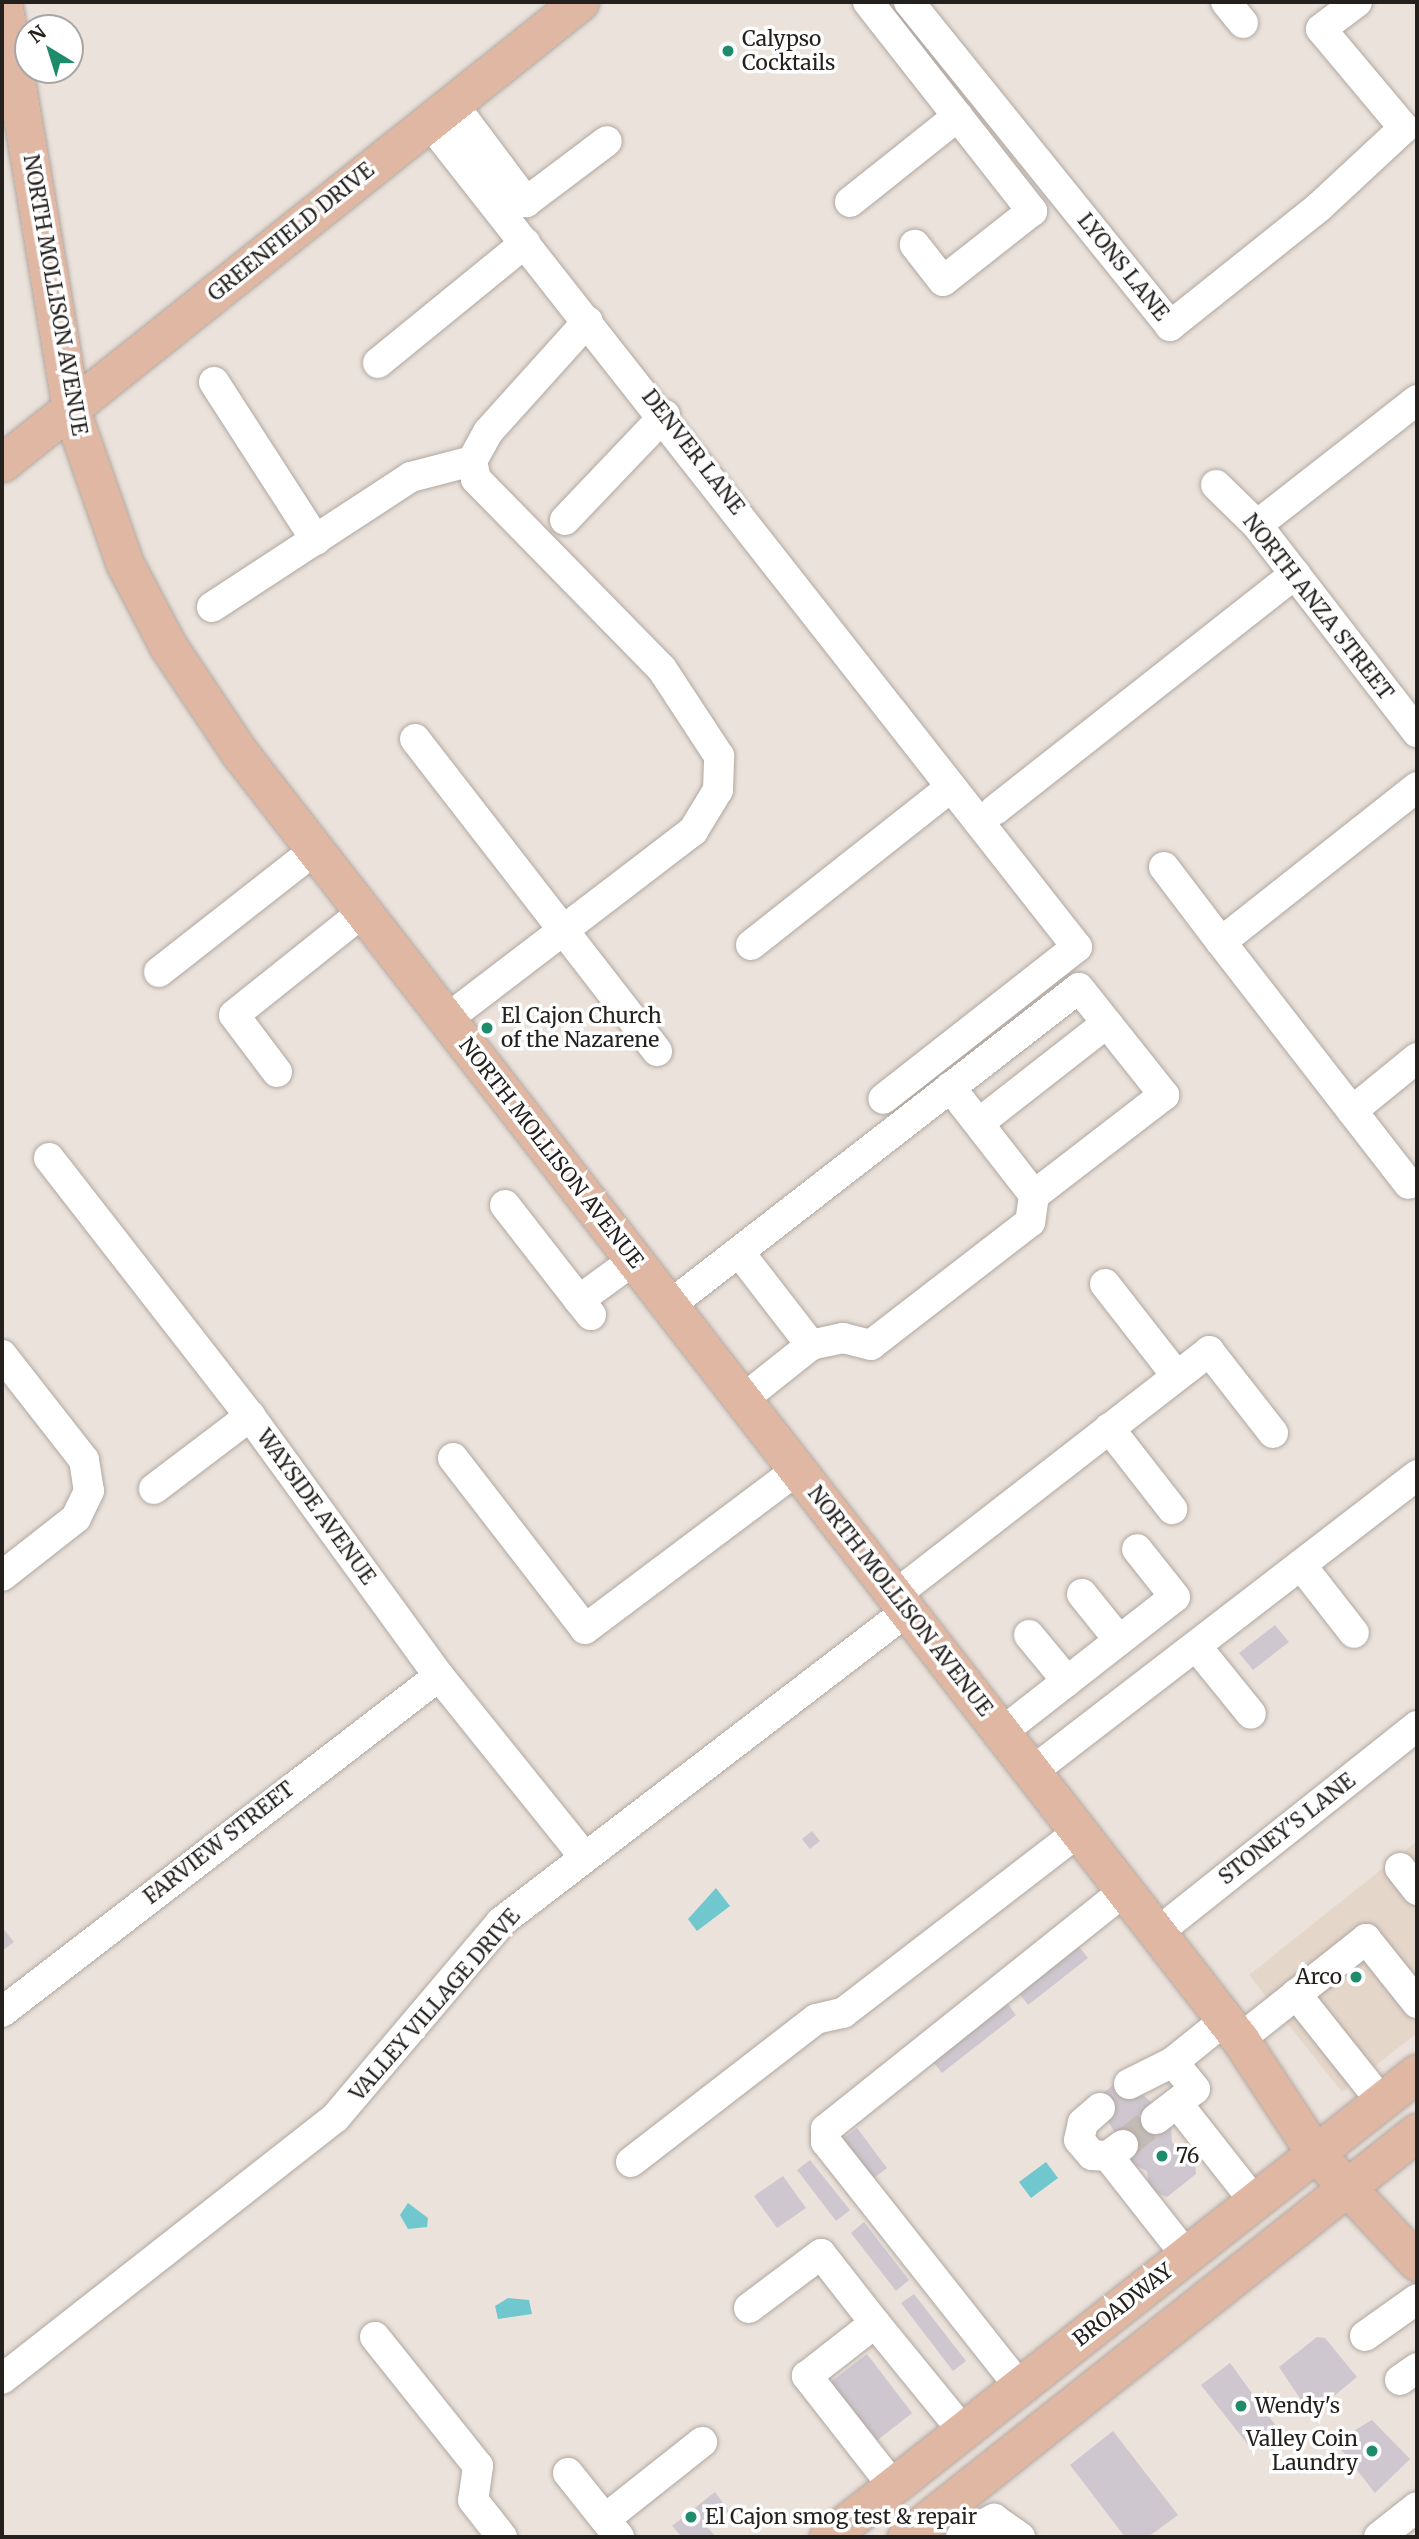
<!DOCTYPE html>
<html>
<head>
<meta charset="utf-8">
<style>
	body { margin:0 }
	#map { position:relative; width:1419px; height:2539px; overflow:hidden; background:#ebe2db; font-family:Merriweather,serif }
	div>[style] { position:absolute }
	.built>* { inset:0; background:#e5d6ca }
	.water>* { inset:0; background:#70c8ce }
	.building>* { inset:0; background:#cec7cf }
	.minor-tunnel>* { height:30px; margin-top:-15px; transform-origin:0; background:repeating-linear-gradient(90deg,#c3bbb5 0 30px,transparent 0 45px) }
	.roads { filter:drop-shadow(0 0 2px #b0a7a1) drop-shadow(0 0 2px #b0a7a1) }
	.minor>* { height:30px; margin:-15px; padding:0 15px; transform-origin:15px; border-radius:15px; background:#fff }
	.major>* { height:37px; margin:-18.5px; padding:0 18.5px; transform-origin:18.5px; border-radius:18.5px; background:#dfb7a3 }
	.dots>* { width:19px; height:19px; translate:-50% -50%; box-sizing:border-box; border:4px solid #fff; border-radius:50% }
	span { translate:-50% -50%; white-space:nowrap; text-align:center; line-height:1.15; -webkit-text-stroke:7px #fff; paint-order:stroke }
	.poi-label { font-size:21px; color:#23201e }
	.left { translate:0 -50%; text-align:left }
	.right { translate:-100% -50%; text-align:right }
	.street-label { font-size:21px; color:#23201e }
	.frame { position:absolute; inset:0; border:4px solid #23201e; pointer-events:none }
	.north { position:absolute; left:14px; top:14px; width:70px; height:70px; box-sizing:border-box; background:#fff; border:2px solid #a7a6a5; border-radius:50%; rotate:322deg; font-size:19px; font-weight:700; line-height:28px; text-align:center; color:#23201e }
	.north::after { content:''; display:block; margin:auto; width:24px; height:32px; background:#1e8c6b; clip-path:polygon(50% 0,100% 100%,50% 72%,0 100%) }
</style>
</head>
<body>
<div id="map">
	<div class="built">
		<i style="clip-path:polygon(1417px 1841px,1417px 2033px,1342px 2092px,1249px 1975px)"></i>
	</div>
	<div class="water">
		<i style="clip-path:polygon(716px 1888px,730px 1906px,697px 1931px,688px 1919px)"></i>
		<i style="clip-path:polygon(1046px 2162px,1058px 2178px,1031px 2198px,1019px 2182px)"></i>
		<i style="clip-path:polygon(408px 2203px,428px 2218px,427px 2227px,408px 2229px,400px 2215px)"></i>
		<i style="clip-path:polygon(508px 2298px,529px 2300px,532px 2314px,498px 2319px,495px 2306px)"></i>
	</div>
	<div class="building">
		<i style="clip-path:polygon(1275px 1625px,1289px 1642px,1253px 1670px,1239px 1653px)"></i>
		<i style="clip-path:polygon(812px 1831px,820px 1841px,810px 1849px,802px 1839px)"></i>
		<i style="clip-path:polygon(2px 1927px,14px 1942px,2px 1951px)"></i>
		<i style="clip-path:polygon(1076px 1943px,1088px 1958px,1028px 2005px,1017px 1991px)"></i>
		<i style="clip-path:polygon(1004px 1999px,1016px 2015px,942px 2073px,930px 2058px)"></i>
		<i style="clip-path:polygon(1124px 2077px,1154px 2105px,1116px 2134px,1094px 2100px)"></i>
		<i style="clip-path:polygon(1151px 2117px,1171px 2125px,1172px 2143px,1194px 2153px,1196px 2174px,1167px 2197px,1149px 2190px,1147px 2171px,1126px 2161px,1122px 2141px)"></i>
		<i style="clip-path:polygon(857px 2128px,887px 2168px,874px 2178px,843px 2139px)"></i>
		<i style="clip-path:polygon(810px 2160px,850px 2210px,836px 2221px,797px 2170px)"></i>
		<i style="clip-path:polygon(783px 2176px,806px 2208px,777px 2228px,754px 2196px)"></i>
		<i style="clip-path:polygon(864px 2222px,909px 2280px,896px 2291px,851px 2233px)"></i>
		<i style="clip-path:polygon(914px 2294px,966px 2361px,953px 2371px,901px 2303px)"></i>
		<i style="clip-path:polygon(1317px 2337px,1325px 2338px,1357px 2377px,1311px 2415px,1279px 2367px)"></i>
		<i style="clip-path:polygon(867px 2354px,912px 2413px,874px 2443px,828px 2384px)"></i>
		<i style="clip-path:polygon(1230px 2363px,1287px 2441px,1271px 2453px,1262px 2442px,1252px 2450px,1201px 2385px)"></i>
		<i style="clip-path:polygon(1372px 2420px,1410px 2459px,1375px 2493px,1335px 2442px)"></i>
		<i style="clip-path:polygon(1113px 2431px,1178px 2515px,1148px 2537px,1125px 2537px,1070px 2465px)"></i>
		<i style="clip-path:polygon(715px 2492px,729px 2511px,708px 2528px,716px 2537px,682px 2537px,672px 2526px)"></i>
	</div>
	<div class="minor-tunnel">
		<i style="left:1123px;top:2145px;width:42px;rotate:-38.2deg"></i>
	</div>
	<div class="roads">
		<div class="minor">
			<i style="left:868px;top:2px;width:266px;rotate:51.9deg"></i>
			<i style="left:1032px;top:211px;width:113px;rotate:141.8deg"></i>
			<i style="left:943px;top:281px;width:46px;rotate:-127.9deg"></i>
			<i style="left:909px;top:2px;width:416px;rotate:51.1deg"></i>
			<i style="left:1170px;top:326px;width:191px;rotate:-38.6deg"></i>
			<i style="left:1319px;top:207px;width:116px;rotate:-42.9deg"></i>
			<i style="left:1404px;top:128px;width:129px;rotate:-130deg"></i>
			<i style="left:1321px;top:29px;width:45px;rotate:-36.9deg"></i>
			<i style="left:1226px;top:2px;width:27px;rotate:51deg"></i>
			<i style="left:452px;top:103px;width:124px;rotate:53.2deg"></i>
			<i style="left:526px;top:202px;width:101px;rotate:-37deg"></i>
			<i style="left:429px;top:122px;width:1049px;rotate:51.85deg"></i>
			<i style="left:1077px;top:947px;width:246px;rotate:141.9deg"></i>
			<i style="left:850px;top:202px;width:138px;rotate:-38.5deg"></i>
			<i style="left:378px;top:363px;width:190px;rotate:-39.2deg"></i>
			<i style="left:214px;top:382px;width:188px;rotate:57.2deg"></i>
			<i style="left:1216px;top:485px;width:57px;rotate:44.3deg"></i>
			<i style="left:1257px;top:525px;width:262px;rotate:52.3deg"></i>
			<i style="left:565px;top:520px;width:145px;rotate:-46.4deg"></i>
			<i style="left:1257px;top:525px;width:203px;rotate:-38deg"></i>
			<i style="left:212px;top:607px;width:238px;rotate:-33.2deg"></i>
			<i style="left:411px;top:477px;width:63px;rotate:-14.7deg"></i>
			<i style="left:415px;top:739px;width:395px;rotate:52.2deg"></i>
			<i style="left:995px;top:810px;width:382px;rotate:-38.2deg"></i>
			<i style="left:1164px;top:867px;width:94px;rotate:52.8deg"></i>
			<i style="left:1221px;top:942px;width:250px;rotate:-38.3deg"></i>
			<i style="left:1221px;top:942px;width:306px;rotate:52.2deg"></i>
			<i style="left:751px;top:945px;width:255px;rotate:-38.3deg"></i>
			<i style="left:159px;top:972px;width:199px;rotate:-38.1deg"></i>
			<i style="left:447px;top:1019px;width:310px;rotate:-37.4deg"></i>
			<i style="left:693px;top:831px;width:48px;rotate:-58.6deg"></i>
			<i style="left:718px;top:790px;width:34px;rotate:-88deg"></i>
			<i style="left:719px;top:756px;width:104px;rotate:-123.2deg"></i>
			<i style="left:662px;top:669px;width:266px;rotate:-134.4deg"></i>
			<i style="left:476px;top:479px;width:18px;rotate:-103deg"></i>
			<i style="left:472px;top:461px;width:33px;rotate:-61deg"></i>
			<i style="left:488px;top:432px;width:149px;rotate:-48deg"></i>
			<i style="left:277px;top:1072px;width:71px;rotate:-127deg"></i>
			<i style="left:234px;top:1015px;width:165px;rotate:-38.6deg"></i>
			<i style="left:950px;top:1087px;width:137px;rotate:52.1deg"></i>
			<i style="left:1352px;top:1111px;width:84px;rotate:-39.2deg"></i>
			<i style="left:979px;top:1123px;width:162px;rotate:-38deg"></i>
			<i style="left:49px;top:1158px;width:327px;rotate:52.1deg"></i>
			<i style="left:250px;top:1416px;width:321px;rotate:54deg"></i>
			<i style="left:439px;top:1676px;width:230px;rotate:51.2deg"></i>
			<i style="left:505px;top:1205px;width:120px;rotate:52.1deg"></i>
			<i style="left:739px;top:1252px;width:118px;rotate:52.3deg"></i>
			<i style="left:1105px;top:1284px;width:117px;rotate:52deg"></i>
			<i style="left:670px;top:1305px;width:517px;rotate:-37.78deg"></i>
			<i style="left:1079px;top:988px;width:137px;rotate:51.5deg"></i>
			<i style="left:1164px;top:1095px;width:164px;rotate:142.4deg"></i>
			<i style="left:1034px;top:1195px;width:27px;rotate:98deg"></i>
			<i style="left:1030px;top:1222px;width:201px;rotate:142.3deg"></i>
			<i style="left:871px;top:1345px;width:29px;rotate:-166deg"></i>
			<i style="left:843px;top:1338px;width:33px;rotate:168deg"></i>
			<i style="left:811px;top:1345px;width:87px;rotate:141.5deg"></i>
			<i style="left:591px;top:1315px;width:19px;rotate:-129deg"></i>
			<i style="left:579px;top:1300px;width:68px;rotate:-36deg"></i>
			<i style="left:2px;top:1355px;width:133px;rotate:52deg"></i>
			<i style="left:84px;top:1460px;width:31px;rotate:81deg"></i>
			<i style="left:89px;top:1491px;width:30px;rotate:116deg"></i>
			<i style="left:76px;top:1518px;width:94px;rotate:141.9deg"></i>
			<i style="left:1109px;top:1428px;width:103px;rotate:52.1deg"></i>
			<i style="left:453px;top:1458px;width:216px;rotate:52.3deg"></i>
			<i style="left:585px;top:1629px;width:265px;rotate:-36.9deg"></i>
			<i style="left:154px;top:1489px;width:121px;rotate:-37.2deg"></i>
			<i style="left:1301px;top:1565px;width:86px;rotate:52.1deg"></i>
			<i style="left:1082px;top:1594px;width:59px;rotate:51.2deg"></i>
			<i style="left:895px;top:1595px;width:398px;rotate:-37.8deg"></i>
			<i style="left:1209px;top:1351px;width:104px;rotate:52deg"></i>
			<i style="left:1029px;top:1635px;width:60px;rotate:50.4deg"></i>
			<i style="left:1196px;top:1646px;width:87px;rotate:51deg"></i>
			<i style="left:1002px;top:1732px;width:219px;rotate:-38deg"></i>
			<i style="left:1175px;top:1597px;width:61px;rotate:-128.4deg"></i>
			<i style="left:1033px;top:1771px;width:485px;rotate:-37.6deg"></i>
			<i style="left:1400px;top:1868px;width:28px;rotate:52deg"></i>
			<i style="left:1158px;top:1932px;width:331px;rotate:-38.5deg"></i>
			<i style="left:1296px;top:1994px;width:137px;rotate:51.5deg"></i>
			<i style="left:2px;top:2012px;width:551px;rotate:-37.56deg"></i>
			<i style="left:1240px;top:2039px;width:161px;rotate:-38.4deg"></i>
			<i style="left:1366px;top:1939px;width:82px;rotate:51.4deg"></i>
			<i style="left:1129px;top:2084px;width:49px;rotate:-26.6deg"></i>
			<i style="left:1177px;top:2103px;width:125px;rotate:51.8deg"></i>
			<i style="left:1100px;top:2108px;width:23px;rotate:139deg"></i>
			<i style="left:1083px;top:2123px;width:17px;rotate:103deg"></i>
			<i style="left:1079px;top:2140px;width:20px;rotate:49deg"></i>
			<i style="left:1092px;top:2155px;width:16px;rotate:4deg"></i>
			<i style="left:1156px;top:2119px;width:49px;rotate:-37.6deg"></i>
			<i style="left:1195px;top:2089px;width:35px;rotate:-129deg"></i>
			<i style="left:1173px;top:2062px;width:67px;rotate:-38.9deg"></i>
			<i style="left:1123px;top:2145px;width:19px;rotate:144deg"></i>
			<i style="left:1108px;top:2156px;width:126px;rotate:51.8deg"></i>
			<i style="left:631px;top:2162px;width:234px;rotate:-37.7deg"></i>
			<i style="left:816px;top:2019px;width:28px;rotate:-13deg"></i>
			<i style="left:843px;top:2013px;width:298px;rotate:-37.6deg"></i>
			<i style="left:749px;top:2308px;width:90px;rotate:-36.9deg"></i>
			<i style="left:821px;top:2254px;width:88px;rotate:52deg"></i>
			<i style="left:1365px;top:2336px;width:64px;rotate:-35.4deg"></i>
			<i style="left:375px;top:2337px;width:165px;rotate:51.4deg"></i>
			<i style="left:478px;top:2466px;width:34px;rotate:98deg"></i>
			<i style="left:473px;top:2500px;width:47px;rotate:51.9deg"></i>
			<i style="left:2px;top:2379px;width:423px;rotate:-38.1deg"></i>
			<i style="left:335px;top:2118px;width:257px;rotate:-49.7deg"></i>
			<i style="left:501px;top:1922px;width:511px;rotate:-37.45deg"></i>
			<i style="left:1400px;top:2380px;width:21px;rotate:-35deg"></i>
			<i style="left:1019px;top:2386px;width:311px;rotate:-128.3deg"></i>
			<i style="left:826px;top:2142px;width:13px;rotate:-90deg"></i>
			<i style="left:826px;top:2129px;width:383px;rotate:-38.6deg"></i>
			<i style="left:568px;top:2473px;width:82px;rotate:51.4deg"></i>
			<i style="left:893px;top:2486px;width:140px;rotate:-128deg"></i>
			<i style="left:807px;top:2376px;width:86px;rotate:-37.9deg"></i>
			<i style="left:875px;top:2323px;width:139px;rotate:50.8deg"></i>
			<i style="left:605px;top:2519px;width:124px;rotate:-38.4deg"></i>
			<i style="left:961px;top:2537px;width:38px;rotate:-29deg"></i>
			<i style="left:994px;top:2519px;width:32px;rotate:35deg"></i>
			<i style="left:1379px;top:2537px;width:48px;rotate:-38.3deg"></i>
		</div>
		<div class="major">
			<i style="left:3px;top:2px;width:414px;rotate:80.5deg"></i>
			<i style="left:71px;top:410px;width:163px;rotate:70.7deg"></i>
			<i style="left:125px;top:564px;width:93px;rotate:62.3deg"></i>
			<i style="left:168px;top:646px;width:128px;rotate:56.2deg"></i>
			<i style="left:239px;top:752px;width:1630px;rotate:52.13deg"></i>
			<i style="left:1240px;top:2039px;width:136px;rotate:56.7deg"></i>
			<i style="left:1315px;top:2153px;width:149px;rotate:46.9deg"></i>
			<i style="left:2px;top:463px;width:739px;rotate:-38.58deg"></i>
			<i style="left:828px;top:2537px;width:750px;rotate:-38.23deg"></i>
			<i style="left:906px;top:2537px;width:652px;rotate:-38.4deg"></i>
		</div>
	</div>
	<div class="dots">
		<i style="left:728px;top:51px;background:#1e8c6b"></i>
		<i style="left:487px;top:1028px;background:#1e8c6b"></i>
		<i style="left:1356px;top:1977px;background:#1e8c6b"></i>
		<i style="left:1162px;top:2156px;background:#1e8c6b"></i>
		<i style="left:1241px;top:2406px;background:#1e8c6b"></i>
		<i style="left:1372px;top:2451px;background:#1e8c6b"></i>
		<i style="left:691px;top:2517px;background:#1e8c6b"></i>
	</div>
	<div class="poi-label">
		<span class="left" style="left:742px;top:51px">Calypso<br>Cocktails</span>
		<span class="left" style="left:501px;top:1028px">El Cajon Church<br>of the Nazarene</span>
		<span class="right" style="left:1342px;top:1977px">Arco</span>
		<span class="left" style="left:1176px;top:2156px">76</span>
		<span class="left" style="left:1255px;top:2406px">Wendy's</span>
		<span class="right" style="left:1358px;top:2451px">Valley Coin<br>Laundry</span>
		<span class="left" style="left:705px;top:2517px">El Cajon smog test &amp; repair</span>
	</div>
	<div class="street-label">
		<span style="left:291px;top:232px;rotate:-39deg">GREENFIELD DRIVE</span>
		<span style="left:1123px;top:267px;rotate:51deg">LYONS LANE</span>
		<span style="left:55px;top:295px;rotate:80deg">NORTH MOLLISON AVENUE</span>
		<span style="left:693px;top:452px;rotate:52deg">DENVER LANE</span>
		<span style="left:1318px;top:607px;rotate:52deg">NORTH ANZA STREET</span>
		<span style="left:551px;top:1153px;rotate:52deg">NORTH MOLLISON AVENUE</span>
		<span style="left:316px;top:1507px;rotate:54deg">WAYSIDE AVENUE</span>
		<span style="left:900px;top:1601px;rotate:52deg">NORTH MOLLISON AVENUE</span>
		<span style="left:1287px;top:1829px;rotate:-38deg">STONEY'S LANE</span>
		<span style="left:219px;top:1843px;rotate:-38deg">FARVIEW STREET</span>
		<span style="left:435px;top:2005px;rotate:-49deg">VALLEY VILLAGE DRIVE</span>
		<span style="left:1123px;top:2305px;rotate:-38deg">BROADWAY</span>
	</div>
	<div class="frame"></div>
	<div class="north">N</div>
</div>
</body>
</html>
